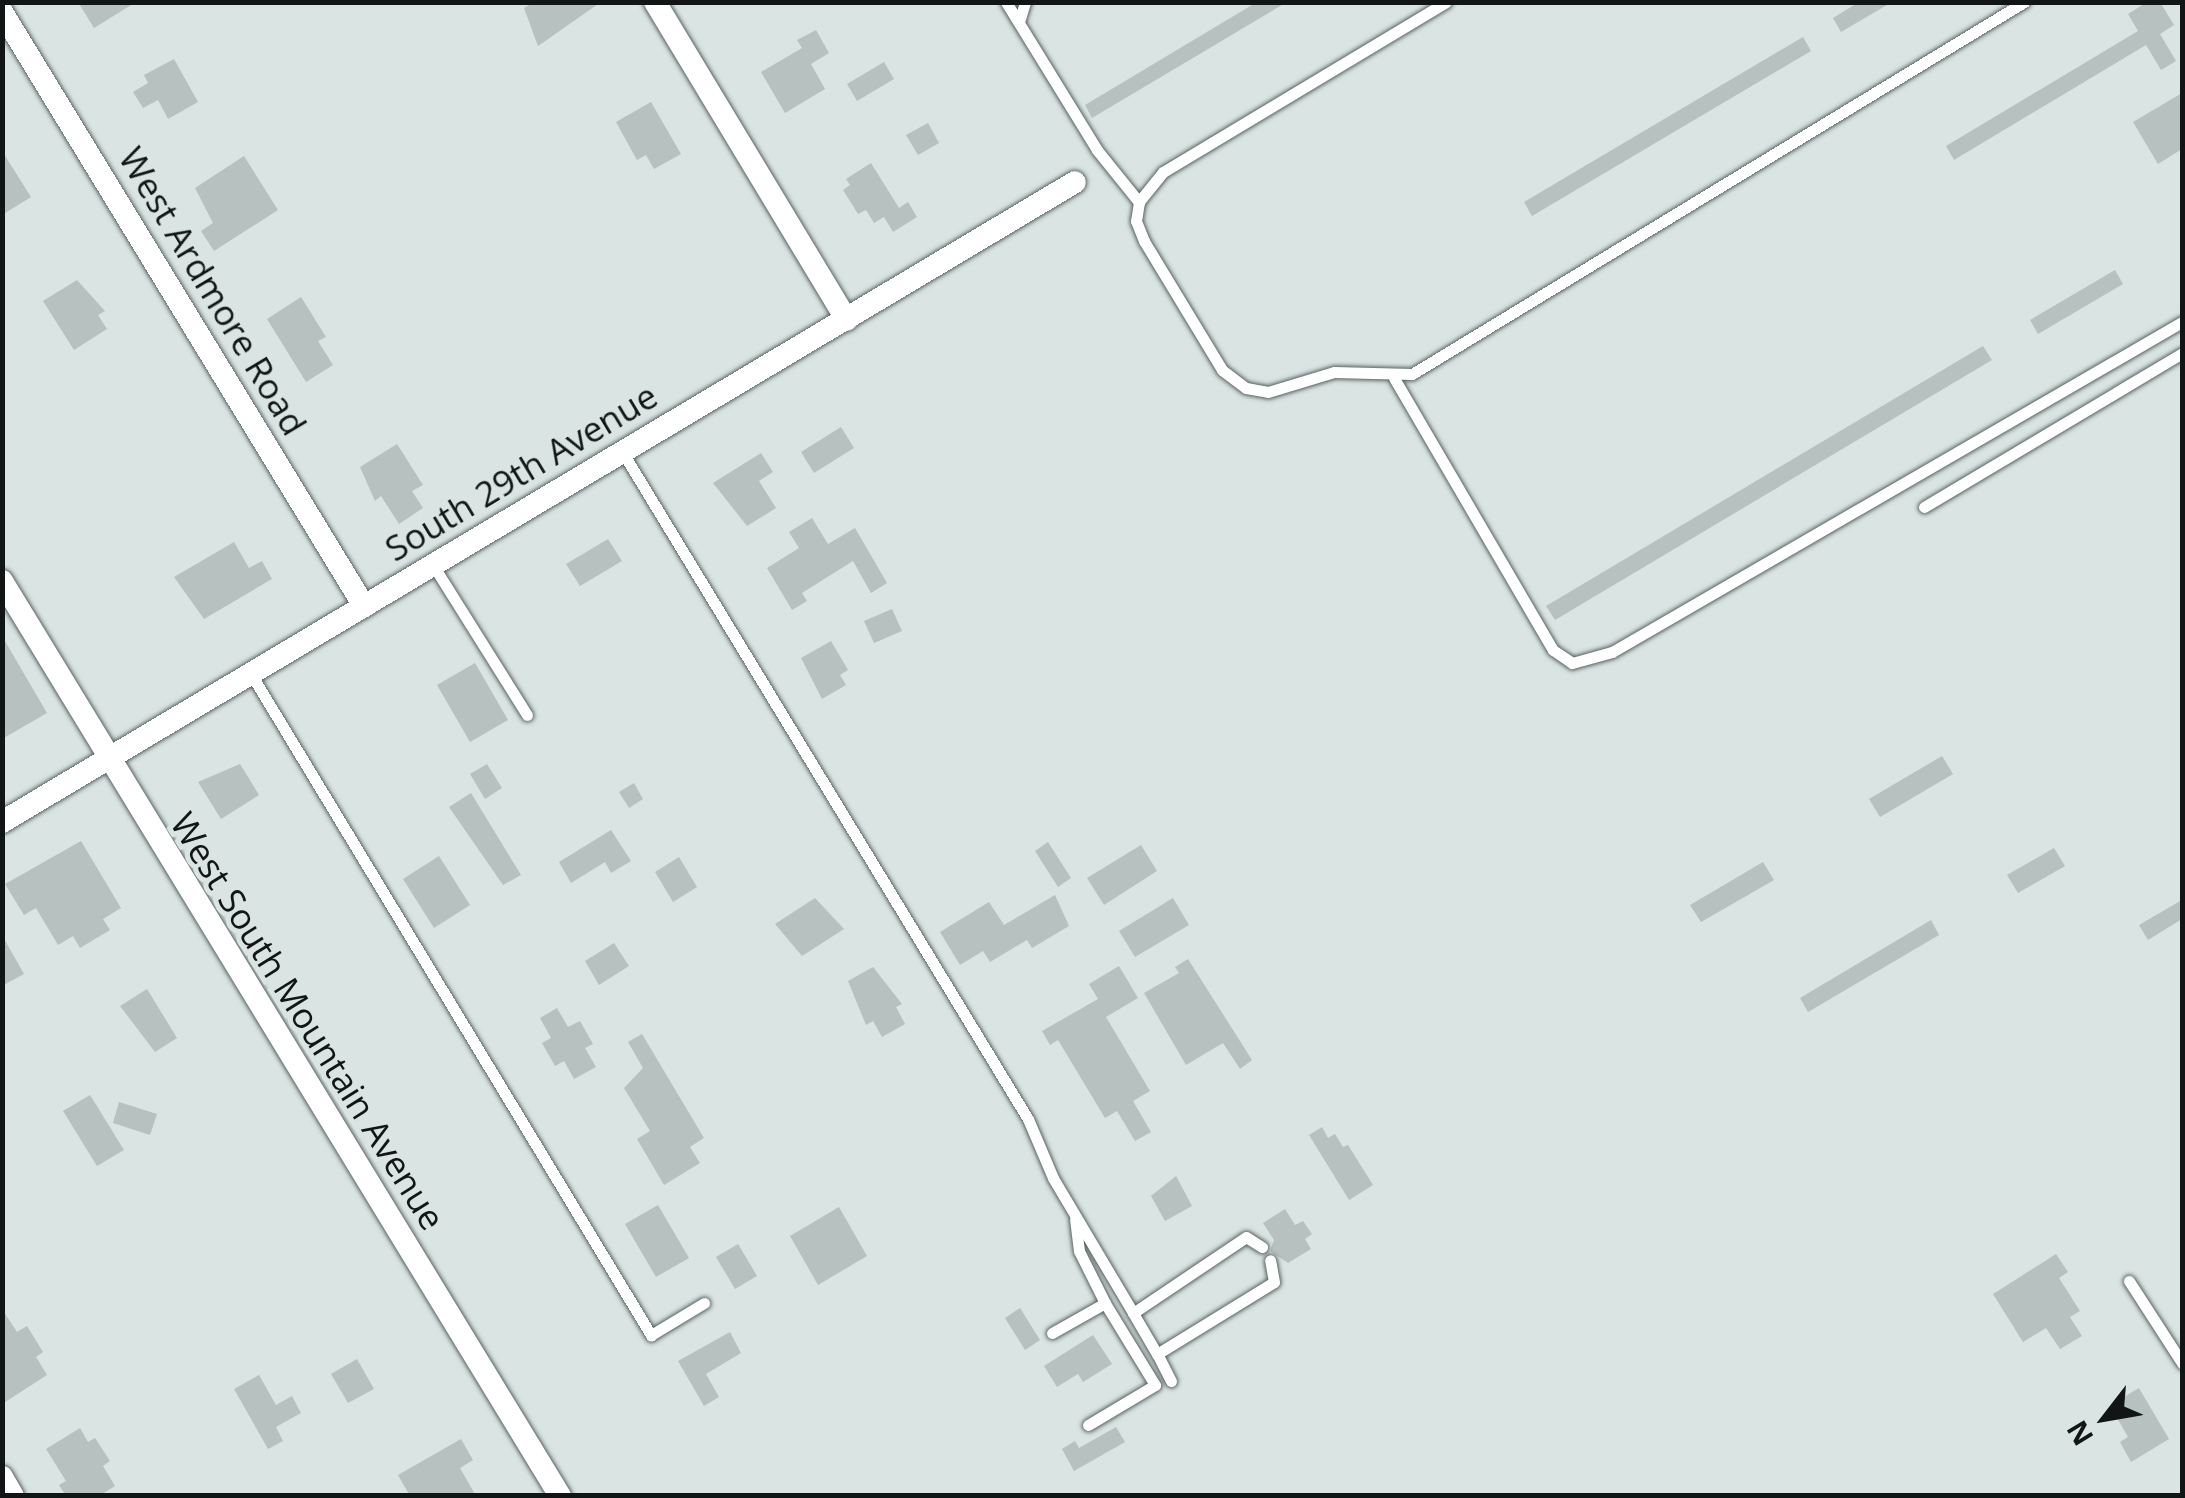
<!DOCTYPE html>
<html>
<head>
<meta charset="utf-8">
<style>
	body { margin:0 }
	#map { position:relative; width:2185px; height:1498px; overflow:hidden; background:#d9e4e3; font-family:"Open Sans",sans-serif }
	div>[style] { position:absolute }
	.building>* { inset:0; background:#b6c1c0 }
	.roads { filter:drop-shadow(0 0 2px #596261) drop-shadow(0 0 2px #596261) }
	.lane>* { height:11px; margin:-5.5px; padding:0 5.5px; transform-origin:5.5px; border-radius:5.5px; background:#fff }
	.street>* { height:22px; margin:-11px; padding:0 11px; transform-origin:11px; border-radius:11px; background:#fff }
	span { translate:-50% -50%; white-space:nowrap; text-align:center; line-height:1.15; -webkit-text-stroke:10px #d9e4e3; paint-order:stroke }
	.street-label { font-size:35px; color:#111515 }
	.frame { position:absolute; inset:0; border:5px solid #111515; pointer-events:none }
	.north { position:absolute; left:2055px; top:1368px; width:100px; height:100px; -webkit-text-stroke:8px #d9e4e3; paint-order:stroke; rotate:239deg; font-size:28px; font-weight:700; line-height:40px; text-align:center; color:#111515 }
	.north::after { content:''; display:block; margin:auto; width:35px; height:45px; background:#111515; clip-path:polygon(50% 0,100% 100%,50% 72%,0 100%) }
</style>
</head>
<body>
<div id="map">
	<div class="building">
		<i style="clip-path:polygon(78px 2px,136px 2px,94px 28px)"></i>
		<i style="clip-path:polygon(534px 2px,601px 2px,538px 46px,524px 8px)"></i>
		<i style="clip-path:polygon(1257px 2px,1287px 2px,1092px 118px,1085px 105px)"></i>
		<i style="clip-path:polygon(1859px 2px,1892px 2px,1841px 32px,1833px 18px)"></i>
		<i style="clip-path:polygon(2147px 2px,2160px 2px,2174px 25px,2160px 34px,2176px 61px,2161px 70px,2146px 45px,1954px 160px,1946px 146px,2138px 31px,2128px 14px)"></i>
		<i style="clip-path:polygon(816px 30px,829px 53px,811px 64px,825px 89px,785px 113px,761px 72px,802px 48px,797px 40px)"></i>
		<i style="clip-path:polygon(1803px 37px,1811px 51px,1532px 216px,1524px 202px)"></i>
		<i style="clip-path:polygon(174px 59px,198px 102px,168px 119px,158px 100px,143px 108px,133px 92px,148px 83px,144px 75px)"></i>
		<i style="clip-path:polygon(884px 62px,894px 79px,857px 101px,847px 84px)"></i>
		<i style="clip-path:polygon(2182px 93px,2182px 149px,2158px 164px,2133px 122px)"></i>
		<i style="clip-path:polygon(651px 102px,681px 154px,654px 169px,646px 155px,637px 160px,616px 122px)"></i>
		<i style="clip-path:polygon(928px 123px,939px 143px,918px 155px,906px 135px)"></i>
		<i style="clip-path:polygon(2px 151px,31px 197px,2px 215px)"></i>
		<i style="clip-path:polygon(244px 156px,278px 210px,214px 251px,201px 231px,213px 223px,195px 188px)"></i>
		<i style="clip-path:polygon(871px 163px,899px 208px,908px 202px,917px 217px,893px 232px,884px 217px,874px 223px,866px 210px,858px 214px,843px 190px,850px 185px,846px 179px)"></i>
		<i style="clip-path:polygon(2115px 270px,2123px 284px,2038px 334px,2030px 320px)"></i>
		<i style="clip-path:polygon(77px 280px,105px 311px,98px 315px,107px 329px,74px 350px,43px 301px)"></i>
		<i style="clip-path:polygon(301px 297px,326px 337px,318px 341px,333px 365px,306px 382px,267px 319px)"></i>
		<i style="clip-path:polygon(1983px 346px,1992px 360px,1555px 620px,1546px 606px)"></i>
		<i style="clip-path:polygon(841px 427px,854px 448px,814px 473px,801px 452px)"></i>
		<i style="clip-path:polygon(397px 444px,423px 485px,412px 491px,423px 508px,399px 524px,381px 496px,375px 501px,360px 467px)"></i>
		<i style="clip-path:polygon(761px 453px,773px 472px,759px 481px,776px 508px,747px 526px,713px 483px)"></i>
		<i style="clip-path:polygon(812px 518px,828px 544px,855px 528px,887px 583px,871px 593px,853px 561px,802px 593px,807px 601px,792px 610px,767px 568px,799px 548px,789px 532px)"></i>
		<i style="clip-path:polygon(608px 539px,622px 561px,580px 586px,566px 564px)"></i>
		<i style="clip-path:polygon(234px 542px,249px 568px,262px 561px,272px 579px,204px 619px,174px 577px)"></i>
		<i style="clip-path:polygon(892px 609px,902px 631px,874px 643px,864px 621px)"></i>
		<i style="clip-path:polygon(2px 636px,47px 713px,2px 739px)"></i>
		<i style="clip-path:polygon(831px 641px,848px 670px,840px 675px,846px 685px,822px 699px,801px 658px)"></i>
		<i style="clip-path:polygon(475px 663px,508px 720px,470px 742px,437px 685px)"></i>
		<i style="clip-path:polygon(1942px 756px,1953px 774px,1880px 817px,1869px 799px)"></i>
		<i style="clip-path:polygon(240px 764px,259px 795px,221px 819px,198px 782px)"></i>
		<i style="clip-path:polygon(487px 764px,502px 788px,485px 799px,470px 774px)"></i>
		<i style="clip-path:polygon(634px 783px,643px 799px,629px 808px,619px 792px)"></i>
		<i style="clip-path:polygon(471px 793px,521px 875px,503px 885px,449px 807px)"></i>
		<i style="clip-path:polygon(611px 830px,631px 861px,611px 873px,605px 862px,571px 883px,559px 862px)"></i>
		<i style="clip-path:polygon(81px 841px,121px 908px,103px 919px,110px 930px,80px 948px,73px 936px,58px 945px,36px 908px,24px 915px,5px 884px)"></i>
		<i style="clip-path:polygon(1048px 842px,1071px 878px,1058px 887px,1035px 851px)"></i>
		<i style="clip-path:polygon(1141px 845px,1157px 871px,1104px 905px,1087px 878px)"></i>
		<i style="clip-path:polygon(2054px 848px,2065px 866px,2018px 893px,2007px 875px)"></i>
		<i style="clip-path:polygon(439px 856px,470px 905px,434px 928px,403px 879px)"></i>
		<i style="clip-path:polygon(679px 857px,697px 887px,673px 902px,655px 872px)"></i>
		<i style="clip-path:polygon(1763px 862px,1774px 880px,1701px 922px,1690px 905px)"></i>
		<i style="clip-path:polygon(1055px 895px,1069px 926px,1032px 948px,1027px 940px,990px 962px,983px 951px,960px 965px,940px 932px,989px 902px,1004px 925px)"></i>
		<i style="clip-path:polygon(815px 898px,844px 929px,802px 956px,775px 924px)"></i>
		<i style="clip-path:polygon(1173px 898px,1189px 925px,1135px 957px,1119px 931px)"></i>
		<i style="clip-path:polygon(2182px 900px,2182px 919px,2148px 940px,2139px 925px)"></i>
		<i style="clip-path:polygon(1931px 920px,1939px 935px,1808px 1012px,1800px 998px)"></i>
		<i style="clip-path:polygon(2px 935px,24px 974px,2px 986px)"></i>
		<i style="clip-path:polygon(614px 943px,629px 966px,599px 985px,585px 961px)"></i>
		<i style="clip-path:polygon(1188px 959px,1252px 1060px,1240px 1069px,1223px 1043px,1186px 1065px,1144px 993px,1179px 973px,1175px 967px)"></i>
		<i style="clip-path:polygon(1119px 966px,1138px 998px,1106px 1017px,1150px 1091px,1133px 1101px,1151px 1132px,1135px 1141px,1117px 1111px,1105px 1118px,1058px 1040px,1050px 1045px,1042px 1031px,1098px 999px,1089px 984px)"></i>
		<i style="clip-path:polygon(873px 967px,902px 1004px,896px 1007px,905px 1024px,882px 1037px,873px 1021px,866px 1025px,848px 981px)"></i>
		<i style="clip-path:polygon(147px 989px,177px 1038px,155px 1052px,120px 1006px)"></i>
		<i style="clip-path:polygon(557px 1008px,568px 1027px,580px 1021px,593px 1044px,585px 1048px,596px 1067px,574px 1079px,564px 1061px,555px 1066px,542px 1043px,551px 1038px,540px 1018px)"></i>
		<i style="clip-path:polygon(642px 1034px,704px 1138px,690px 1147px,700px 1163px,664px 1185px,637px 1139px,650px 1131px,624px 1088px,643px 1068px,628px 1042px)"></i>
		<i style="clip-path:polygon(90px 1095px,124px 1150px,97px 1166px,63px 1111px)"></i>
		<i style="clip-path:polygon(119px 1102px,157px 1114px,150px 1135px,113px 1123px)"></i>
		<i style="clip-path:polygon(1322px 1127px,1328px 1138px,1335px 1134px,1343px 1147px,1348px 1145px,1373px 1185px,1349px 1200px,1309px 1135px)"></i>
		<i style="clip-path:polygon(1176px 1176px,1192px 1206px,1165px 1221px,1151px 1196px)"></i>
		<i style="clip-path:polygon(658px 1205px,689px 1258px,656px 1277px,625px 1224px)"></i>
		<i style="clip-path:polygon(839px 1207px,867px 1256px,818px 1285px,790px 1236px)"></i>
		<i style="clip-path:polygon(1285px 1209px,1295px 1225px,1303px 1221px,1312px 1234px,1305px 1239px,1311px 1249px,1288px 1263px,1270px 1251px,1274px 1240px,1263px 1223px)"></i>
		<i style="clip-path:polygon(738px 1244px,757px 1276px,735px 1289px,716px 1257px)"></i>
		<i style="clip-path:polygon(2056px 1254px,2068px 1272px,2059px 1278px,2080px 1311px,2070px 1317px,2082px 1336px,2060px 1349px,2046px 1328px,2023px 1342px,1993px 1294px)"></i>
		<i style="clip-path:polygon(1020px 1308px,1040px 1340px,1025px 1350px,1005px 1318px)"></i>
		<i style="clip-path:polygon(2px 1309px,17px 1332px,27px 1326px,43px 1352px,36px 1357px,47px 1375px,2px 1404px)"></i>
		<i style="clip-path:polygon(730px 1332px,741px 1353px,706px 1374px,719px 1397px,704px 1406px,678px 1361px)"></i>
		<i style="clip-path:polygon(1093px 1335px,1112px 1364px,1083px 1382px,1078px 1374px,1057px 1387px,1044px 1366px)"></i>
		<i style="clip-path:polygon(357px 1359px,374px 1389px,348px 1403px,331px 1374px)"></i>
		<i style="clip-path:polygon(259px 1375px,276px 1405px,292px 1396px,301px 1413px,276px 1427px,283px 1441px,268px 1449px,234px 1389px)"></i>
		<i style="clip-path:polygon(2139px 1388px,2169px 1439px,2131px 1462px,2120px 1442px,2128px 1437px,2116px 1416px,2123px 1412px,2117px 1401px)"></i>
		<i style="clip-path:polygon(1116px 1427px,1125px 1442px,1074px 1471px,1062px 1449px,1075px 1441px,1079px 1448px)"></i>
		<i style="clip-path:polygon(80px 1428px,88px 1442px,95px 1438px,110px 1461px,103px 1466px,115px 1486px,99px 1496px,66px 1496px,59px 1485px,66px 1481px,46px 1449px)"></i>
		<i style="clip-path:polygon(461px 1439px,473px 1460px,460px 1468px,476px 1496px,410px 1496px,398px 1475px)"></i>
	</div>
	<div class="roads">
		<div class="lane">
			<i style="left:1006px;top:2px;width:174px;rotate:58.4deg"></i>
			<i style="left:1097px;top:150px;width:67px;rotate:51.1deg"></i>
			<i style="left:1446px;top:2px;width:330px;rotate:149deg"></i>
			<i style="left:1163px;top:172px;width:38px;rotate:129deg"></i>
			<i style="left:1139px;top:202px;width:19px;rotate:99deg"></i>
			<i style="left:1136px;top:221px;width:22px;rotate:68deg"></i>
			<i style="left:1144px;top:241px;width:151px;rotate:58.8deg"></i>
			<i style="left:1222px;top:370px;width:30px;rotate:37deg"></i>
			<i style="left:1246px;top:388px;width:22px;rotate:10deg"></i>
			<i style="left:1268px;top:392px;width:69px;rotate:-16.9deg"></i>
			<i style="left:1334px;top:372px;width:78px;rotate:1.5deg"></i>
			<i style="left:1412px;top:374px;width:716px;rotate:-31.29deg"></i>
			<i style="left:1019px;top:22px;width:21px;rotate:-73deg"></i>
			<i style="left:1394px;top:378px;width:315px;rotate:59.7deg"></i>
			<i style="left:1553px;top:650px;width:23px;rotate:34deg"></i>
			<i style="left:1572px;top:663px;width:41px;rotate:-15.4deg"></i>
			<i style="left:1612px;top:652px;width:659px;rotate:-30.07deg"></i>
			<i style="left:623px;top:453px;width:779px;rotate:58.7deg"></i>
			<i style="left:1028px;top:1119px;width:64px;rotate:67deg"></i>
			<i style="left:1053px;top:1178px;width:157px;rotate:59.3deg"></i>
			<i style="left:1133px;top:1313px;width:136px;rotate:-33.9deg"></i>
			<i style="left:1246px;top:1237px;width:19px;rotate:32deg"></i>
			<i style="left:1924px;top:507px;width:300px;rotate:-30.8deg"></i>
			<i style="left:433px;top:565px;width:177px;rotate:57.9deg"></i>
			<i style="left:251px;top:674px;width:773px;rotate:58.82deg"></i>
			<i style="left:651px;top:1335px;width:62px;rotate:-31.1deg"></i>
			<i style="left:2129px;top:1281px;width:98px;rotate:57.1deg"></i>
			<i style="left:1133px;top:1313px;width:48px;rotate:59.7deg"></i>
			<i style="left:1052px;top:1333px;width:61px;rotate:-29.5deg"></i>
			<i style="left:1105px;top:1303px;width:58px;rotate:-116.6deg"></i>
			<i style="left:1079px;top:1251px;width:32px;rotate:-97deg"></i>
			<i style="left:1171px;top:1381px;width:30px;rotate:-117deg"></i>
			<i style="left:1157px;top:1354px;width:137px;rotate:-31.6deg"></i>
			<i style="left:1274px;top:1282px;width:22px;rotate:-100deg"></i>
			<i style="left:1088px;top:1425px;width:78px;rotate:-30.8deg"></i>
			<i style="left:1155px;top:1385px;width:96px;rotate:-121.4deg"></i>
		</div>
		<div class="street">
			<i style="left:655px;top:2px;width:371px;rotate:58.9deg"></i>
			<i style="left:2px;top:12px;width:696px;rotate:58.64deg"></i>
			<i style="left:2px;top:581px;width:1072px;rotate:58.62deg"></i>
			<i style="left:2px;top:822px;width:1249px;rotate:-30.81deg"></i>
			<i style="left:2px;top:1477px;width:22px;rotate:60deg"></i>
		</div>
	</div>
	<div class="street-label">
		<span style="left:213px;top:291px;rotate:59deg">West Ardmore Road</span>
		<span style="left:521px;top:472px;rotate:-31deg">South 29th Avenue</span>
		<span style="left:308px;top:1021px;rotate:58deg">West South Mountain Avenue</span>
	</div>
	<div class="frame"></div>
	<div class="north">N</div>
</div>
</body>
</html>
